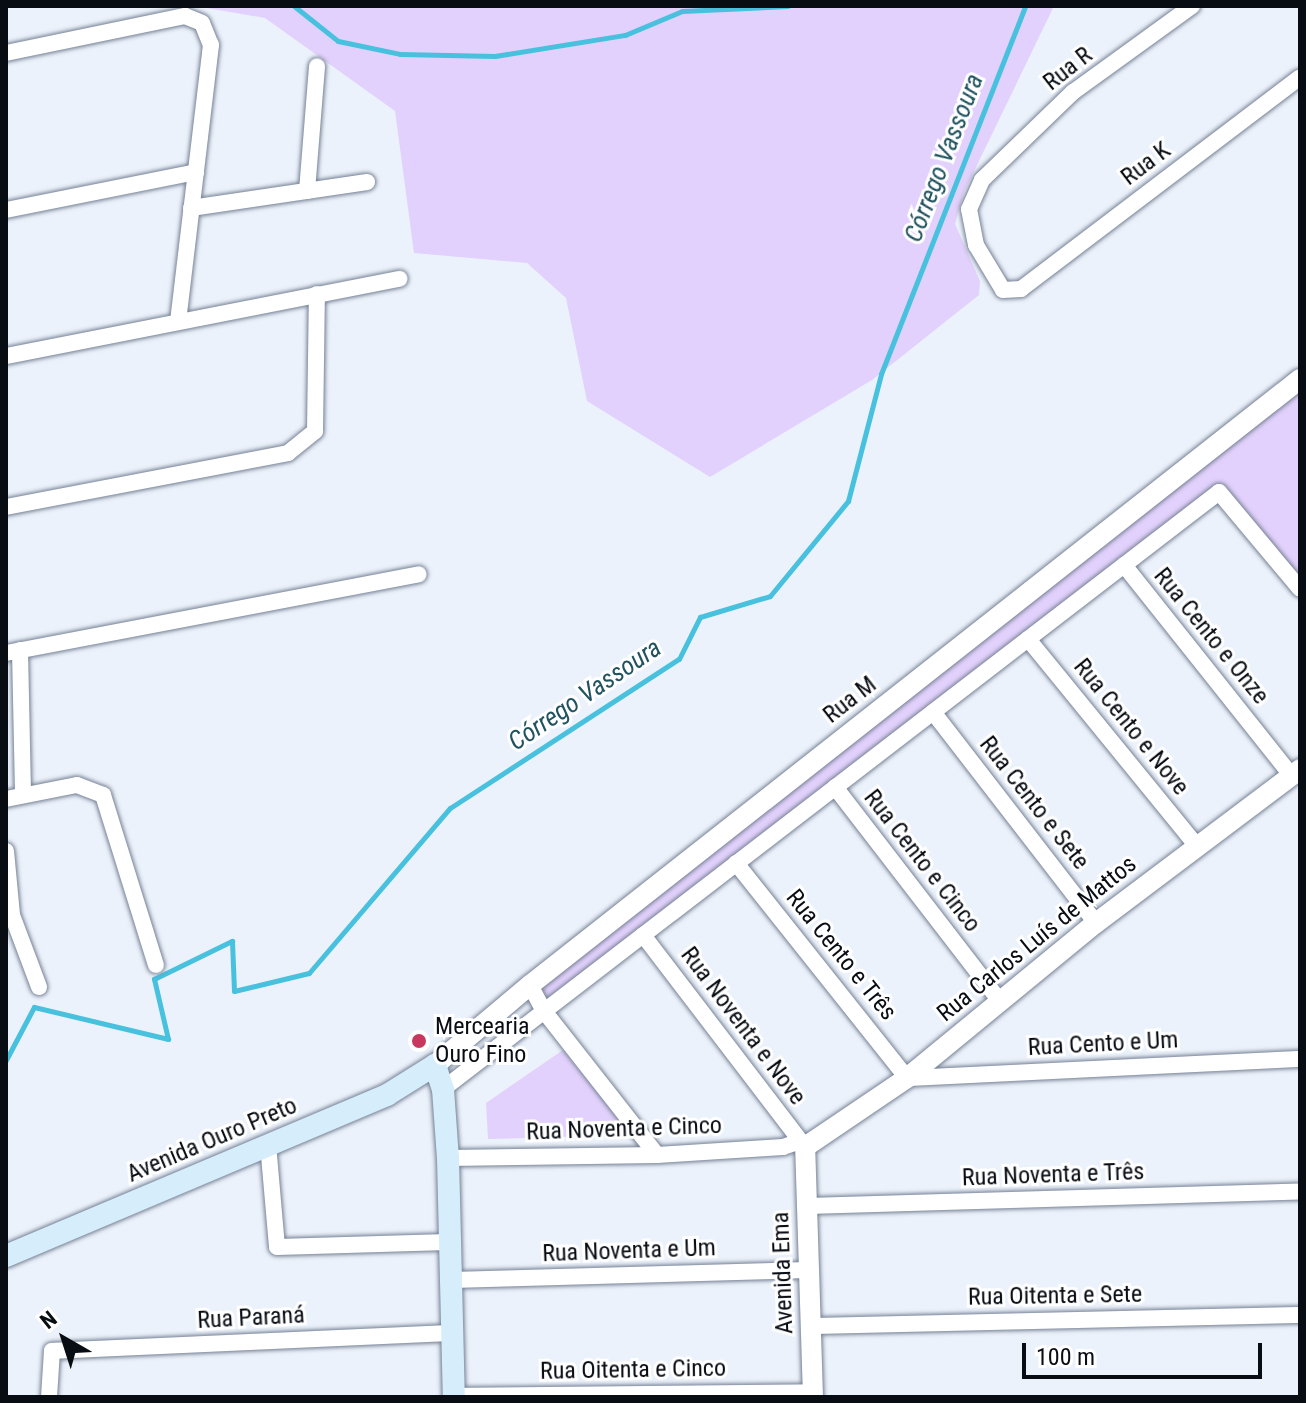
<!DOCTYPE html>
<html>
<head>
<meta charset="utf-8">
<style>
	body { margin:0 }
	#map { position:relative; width:1306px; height:1403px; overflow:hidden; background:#ecf2fb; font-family:"Roboto Condensed",sans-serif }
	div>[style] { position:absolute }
	.green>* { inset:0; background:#e2d1fc }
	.stream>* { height:5px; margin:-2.5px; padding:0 2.5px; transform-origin:2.5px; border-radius:2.5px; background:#47c1de }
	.roads { filter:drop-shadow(0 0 2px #758195) drop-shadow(0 0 2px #758195) }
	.minor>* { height:16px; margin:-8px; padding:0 8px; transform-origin:8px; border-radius:8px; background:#fff }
	.tertiary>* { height:20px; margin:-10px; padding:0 10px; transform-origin:10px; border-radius:10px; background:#fff }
	.secondary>* { height:22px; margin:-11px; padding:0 11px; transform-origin:11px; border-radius:11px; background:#d6edfc }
	.dots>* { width:22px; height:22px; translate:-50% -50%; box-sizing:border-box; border:4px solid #fff; border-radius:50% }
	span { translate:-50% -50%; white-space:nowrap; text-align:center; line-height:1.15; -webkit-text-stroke:6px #fff; paint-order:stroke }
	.street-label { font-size:24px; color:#080c13 }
	.poi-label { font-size:24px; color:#080c13 }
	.left { translate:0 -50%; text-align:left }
	.water-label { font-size:26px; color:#20535f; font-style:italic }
	.frame { position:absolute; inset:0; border:8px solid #080c13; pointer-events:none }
	.north { position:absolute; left:24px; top:1299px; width:80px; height:80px; -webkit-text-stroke:6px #fff; paint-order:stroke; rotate:321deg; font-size:22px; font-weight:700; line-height:32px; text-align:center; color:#080c13 }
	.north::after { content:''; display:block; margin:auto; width:28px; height:36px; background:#080c13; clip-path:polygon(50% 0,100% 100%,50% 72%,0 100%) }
	.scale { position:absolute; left:1022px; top:1343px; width:240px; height:36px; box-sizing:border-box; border:4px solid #080c13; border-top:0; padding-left:10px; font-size:24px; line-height:28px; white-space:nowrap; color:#080c13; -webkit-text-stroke:6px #fff; paint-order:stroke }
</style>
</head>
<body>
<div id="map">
	<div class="green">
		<i style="clip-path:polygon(195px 6px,1054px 6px,964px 192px,955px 224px,980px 281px,979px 295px,872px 380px,710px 477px,587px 401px,566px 298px,527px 263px,414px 253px,395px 111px,265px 18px)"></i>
		<i style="clip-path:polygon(1300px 384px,1300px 581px,1222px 483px,552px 1003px,538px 986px)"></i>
		<i style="clip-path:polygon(563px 1050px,631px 1135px,488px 1139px,486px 1103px)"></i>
	</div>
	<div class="stream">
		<i style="left:294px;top:6px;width:56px;rotate:38.5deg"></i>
		<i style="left:338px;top:41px;width:63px;rotate:11.8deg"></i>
		<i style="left:400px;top:54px;width:95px;rotate:1.2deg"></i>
		<i style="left:495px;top:56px;width:132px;rotate:-9.2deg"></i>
		<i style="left:625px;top:35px;width:62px;rotate:-22.8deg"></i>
		<i style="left:682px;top:11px;width:106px;rotate:-2.7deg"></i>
		<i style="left:6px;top:1060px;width:60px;rotate:-62.2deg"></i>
		<i style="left:34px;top:1007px;width:138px;rotate:13.4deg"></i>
		<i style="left:168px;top:1039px;width:62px;rotate:-103.1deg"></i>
		<i style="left:154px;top:979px;width:87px;rotate:-26deg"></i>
		<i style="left:232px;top:941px;width:50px;rotate:87.7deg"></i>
		<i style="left:234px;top:991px;width:77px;rotate:-13.5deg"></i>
		<i style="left:309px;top:973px;width:217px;rotate:-49.5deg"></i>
		<i style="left:450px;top:808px;width:273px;rotate:-33.1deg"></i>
		<i style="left:679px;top:659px;width:47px;rotate:-63.4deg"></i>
		<i style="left:700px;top:617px;width:73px;rotate:-16.7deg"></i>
		<i style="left:770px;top:596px;width:123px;rotate:-50.6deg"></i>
		<i style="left:848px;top:501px;width:131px;rotate:-75.4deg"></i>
		<i style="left:881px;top:374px;width:395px;rotate:-68.6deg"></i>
	</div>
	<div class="roads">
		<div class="minor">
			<i style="left:1192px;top:6px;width:147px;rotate:144.1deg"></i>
			<i style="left:1073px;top:92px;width:127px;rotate:136deg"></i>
			<i style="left:982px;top:180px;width:32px;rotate:114deg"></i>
			<i style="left:969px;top:209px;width:37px;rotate:79deg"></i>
			<i style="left:976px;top:245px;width:52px;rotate:59deg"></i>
			<i style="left:1003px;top:290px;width:18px;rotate:-3deg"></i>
			<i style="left:1021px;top:289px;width:350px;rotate:-37.2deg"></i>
			<i style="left:6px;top:53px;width:183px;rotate:-11.7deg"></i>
			<i style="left:185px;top:16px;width:18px;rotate:22deg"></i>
			<i style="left:202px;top:23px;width:24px;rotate:68deg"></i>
			<i style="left:211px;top:45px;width:278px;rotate:96.8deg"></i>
			<i style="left:307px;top:191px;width:125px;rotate:-85.4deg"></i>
			<i style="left:191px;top:208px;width:178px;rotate:-8.4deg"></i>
			<i style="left:6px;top:210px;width:194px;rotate:-11.3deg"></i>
			<i style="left:6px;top:356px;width:401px;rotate:-11.1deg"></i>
			<i style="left:6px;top:507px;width:287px;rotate:-10.8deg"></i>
			<i style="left:288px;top:453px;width:35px;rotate:-39deg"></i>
			<i style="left:315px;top:431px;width:137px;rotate:-89.2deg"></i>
			<i style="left:1124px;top:565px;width:268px;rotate:51.5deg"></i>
			<i style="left:1028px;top:639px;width:266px;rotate:50.8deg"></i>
			<i style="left:20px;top:650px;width:144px;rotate:88.8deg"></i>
			<i style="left:6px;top:653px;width:420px;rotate:-10.8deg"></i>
			<i style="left:933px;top:712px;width:267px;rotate:52.3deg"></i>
			<i style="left:835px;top:787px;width:270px;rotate:52.4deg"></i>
			<i style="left:6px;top:799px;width:72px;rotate:-11.2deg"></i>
			<i style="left:77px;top:785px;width:28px;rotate:21deg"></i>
			<i style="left:103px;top:795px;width:178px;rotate:72.7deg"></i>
			<i style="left:6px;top:851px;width:64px;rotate:84.6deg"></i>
			<i style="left:12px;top:915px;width:77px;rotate:69.4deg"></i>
			<i style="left:736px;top:863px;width:275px;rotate:51.5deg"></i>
			<i style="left:907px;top:1078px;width:393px;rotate:-2.8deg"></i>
			<i style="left:643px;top:935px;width:267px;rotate:52.6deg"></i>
			<i style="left:530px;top:985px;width:30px;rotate:62deg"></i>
			<i style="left:544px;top:1011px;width:183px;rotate:51.9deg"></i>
			<i style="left:443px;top:1089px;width:979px;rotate:-37.57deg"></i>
			<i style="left:1219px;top:492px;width:126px;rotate:50.1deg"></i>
			<i style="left:268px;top:1144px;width:103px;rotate:85deg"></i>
			<i style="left:277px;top:1247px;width:171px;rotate:-1.7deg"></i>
			<i style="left:448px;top:1158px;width:209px;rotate:-0.8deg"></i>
			<i style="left:657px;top:1155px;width:126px;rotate:-3.6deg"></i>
			<i style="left:783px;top:1147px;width:18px;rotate:-19deg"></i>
			<i style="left:807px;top:1206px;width:493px;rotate:-1.7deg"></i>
			<i style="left:451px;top:1280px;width:358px;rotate:-1.6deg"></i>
			<i style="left:811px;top:1326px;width:489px;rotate:-1.3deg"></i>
			<i style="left:454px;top:1396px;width:359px;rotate:-0.6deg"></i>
			<i style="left:49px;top:1397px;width:46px;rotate:-86.3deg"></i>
			<i style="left:52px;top:1351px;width:401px;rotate:-2.6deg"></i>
		</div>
		<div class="tertiary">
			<i style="left:435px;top:1065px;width:124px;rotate:-40.1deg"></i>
			<i style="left:530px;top:985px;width:980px;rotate:-38.2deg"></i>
			<i style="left:813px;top:1397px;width:250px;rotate:-91.8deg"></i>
			<i style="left:805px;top:1147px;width:123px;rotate:-34.1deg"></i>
			<i style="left:907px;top:1078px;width:244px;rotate:-39.4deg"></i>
			<i style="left:1096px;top:923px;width:256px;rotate:-37deg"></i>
		</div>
		<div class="secondary">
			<i style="left:6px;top:1256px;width:414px;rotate:-22.9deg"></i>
			<i style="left:387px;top:1095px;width:57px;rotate:-32deg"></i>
			<i style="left:435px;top:1065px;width:25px;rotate:72deg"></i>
			<i style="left:443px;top:1089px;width:69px;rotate:85.9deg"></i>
			<i style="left:448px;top:1158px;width:239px;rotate:88.6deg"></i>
		</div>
	</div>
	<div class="dots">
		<i style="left:419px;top:1041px;background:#c73861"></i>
	</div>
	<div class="street-label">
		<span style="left:1068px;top:69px;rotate:-38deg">Rua R</span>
		<span style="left:1146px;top:164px;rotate:-37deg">Rua K</span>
		<span style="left:1211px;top:636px;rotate:51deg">Rua Cento e Onze</span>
		<span style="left:850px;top:700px;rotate:-38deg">Rua M</span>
		<span style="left:1131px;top:727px;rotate:51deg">Rua Cento e Nove</span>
		<span style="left:1034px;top:803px;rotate:52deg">Rua Cento e Sete</span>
		<span style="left:922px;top:861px;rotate:52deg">Rua Cento e Cinco</span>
		<span style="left:1037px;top:939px;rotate:-39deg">Rua Carlos Luís de Mattos</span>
		<span style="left:841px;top:955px;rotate:51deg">Rua Cento e Três</span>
		<span style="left:743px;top:1026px;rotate:53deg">Rua Noventa e Nove</span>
		<span style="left:1103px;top:1044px;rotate:-3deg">Rua Cento e Um</span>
		<span style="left:624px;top:1129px;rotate:-2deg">Rua Noventa e Cinco</span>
		<span style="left:212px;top:1140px;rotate:-23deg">Avenida Ouro Preto</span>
		<span style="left:1053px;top:1175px;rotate:-2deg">Rua Noventa e Três</span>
		<span style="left:629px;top:1251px;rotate:-2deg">Rua Noventa e Um</span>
		<span style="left:783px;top:1273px;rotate:-92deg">Avenida Ema</span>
		<span style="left:1055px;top:1296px;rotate:-1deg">Rua Oitenta e Sete</span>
		<span style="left:251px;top:1318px;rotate:-3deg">Rua Paraná</span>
		<span style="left:633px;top:1370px;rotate:-1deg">Rua Oitenta e Cinco</span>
	</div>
	<div class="poi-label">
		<span class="left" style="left:435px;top:1041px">Mercearia<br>Ouro Fino</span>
	</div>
	<div class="water-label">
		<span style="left:944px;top:158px;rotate:-69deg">Córrego Vassoura</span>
		<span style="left:585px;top:695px;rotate:-34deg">Córrego Vassoura</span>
	</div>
	<div class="frame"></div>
	<div class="north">N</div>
	<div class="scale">100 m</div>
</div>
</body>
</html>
